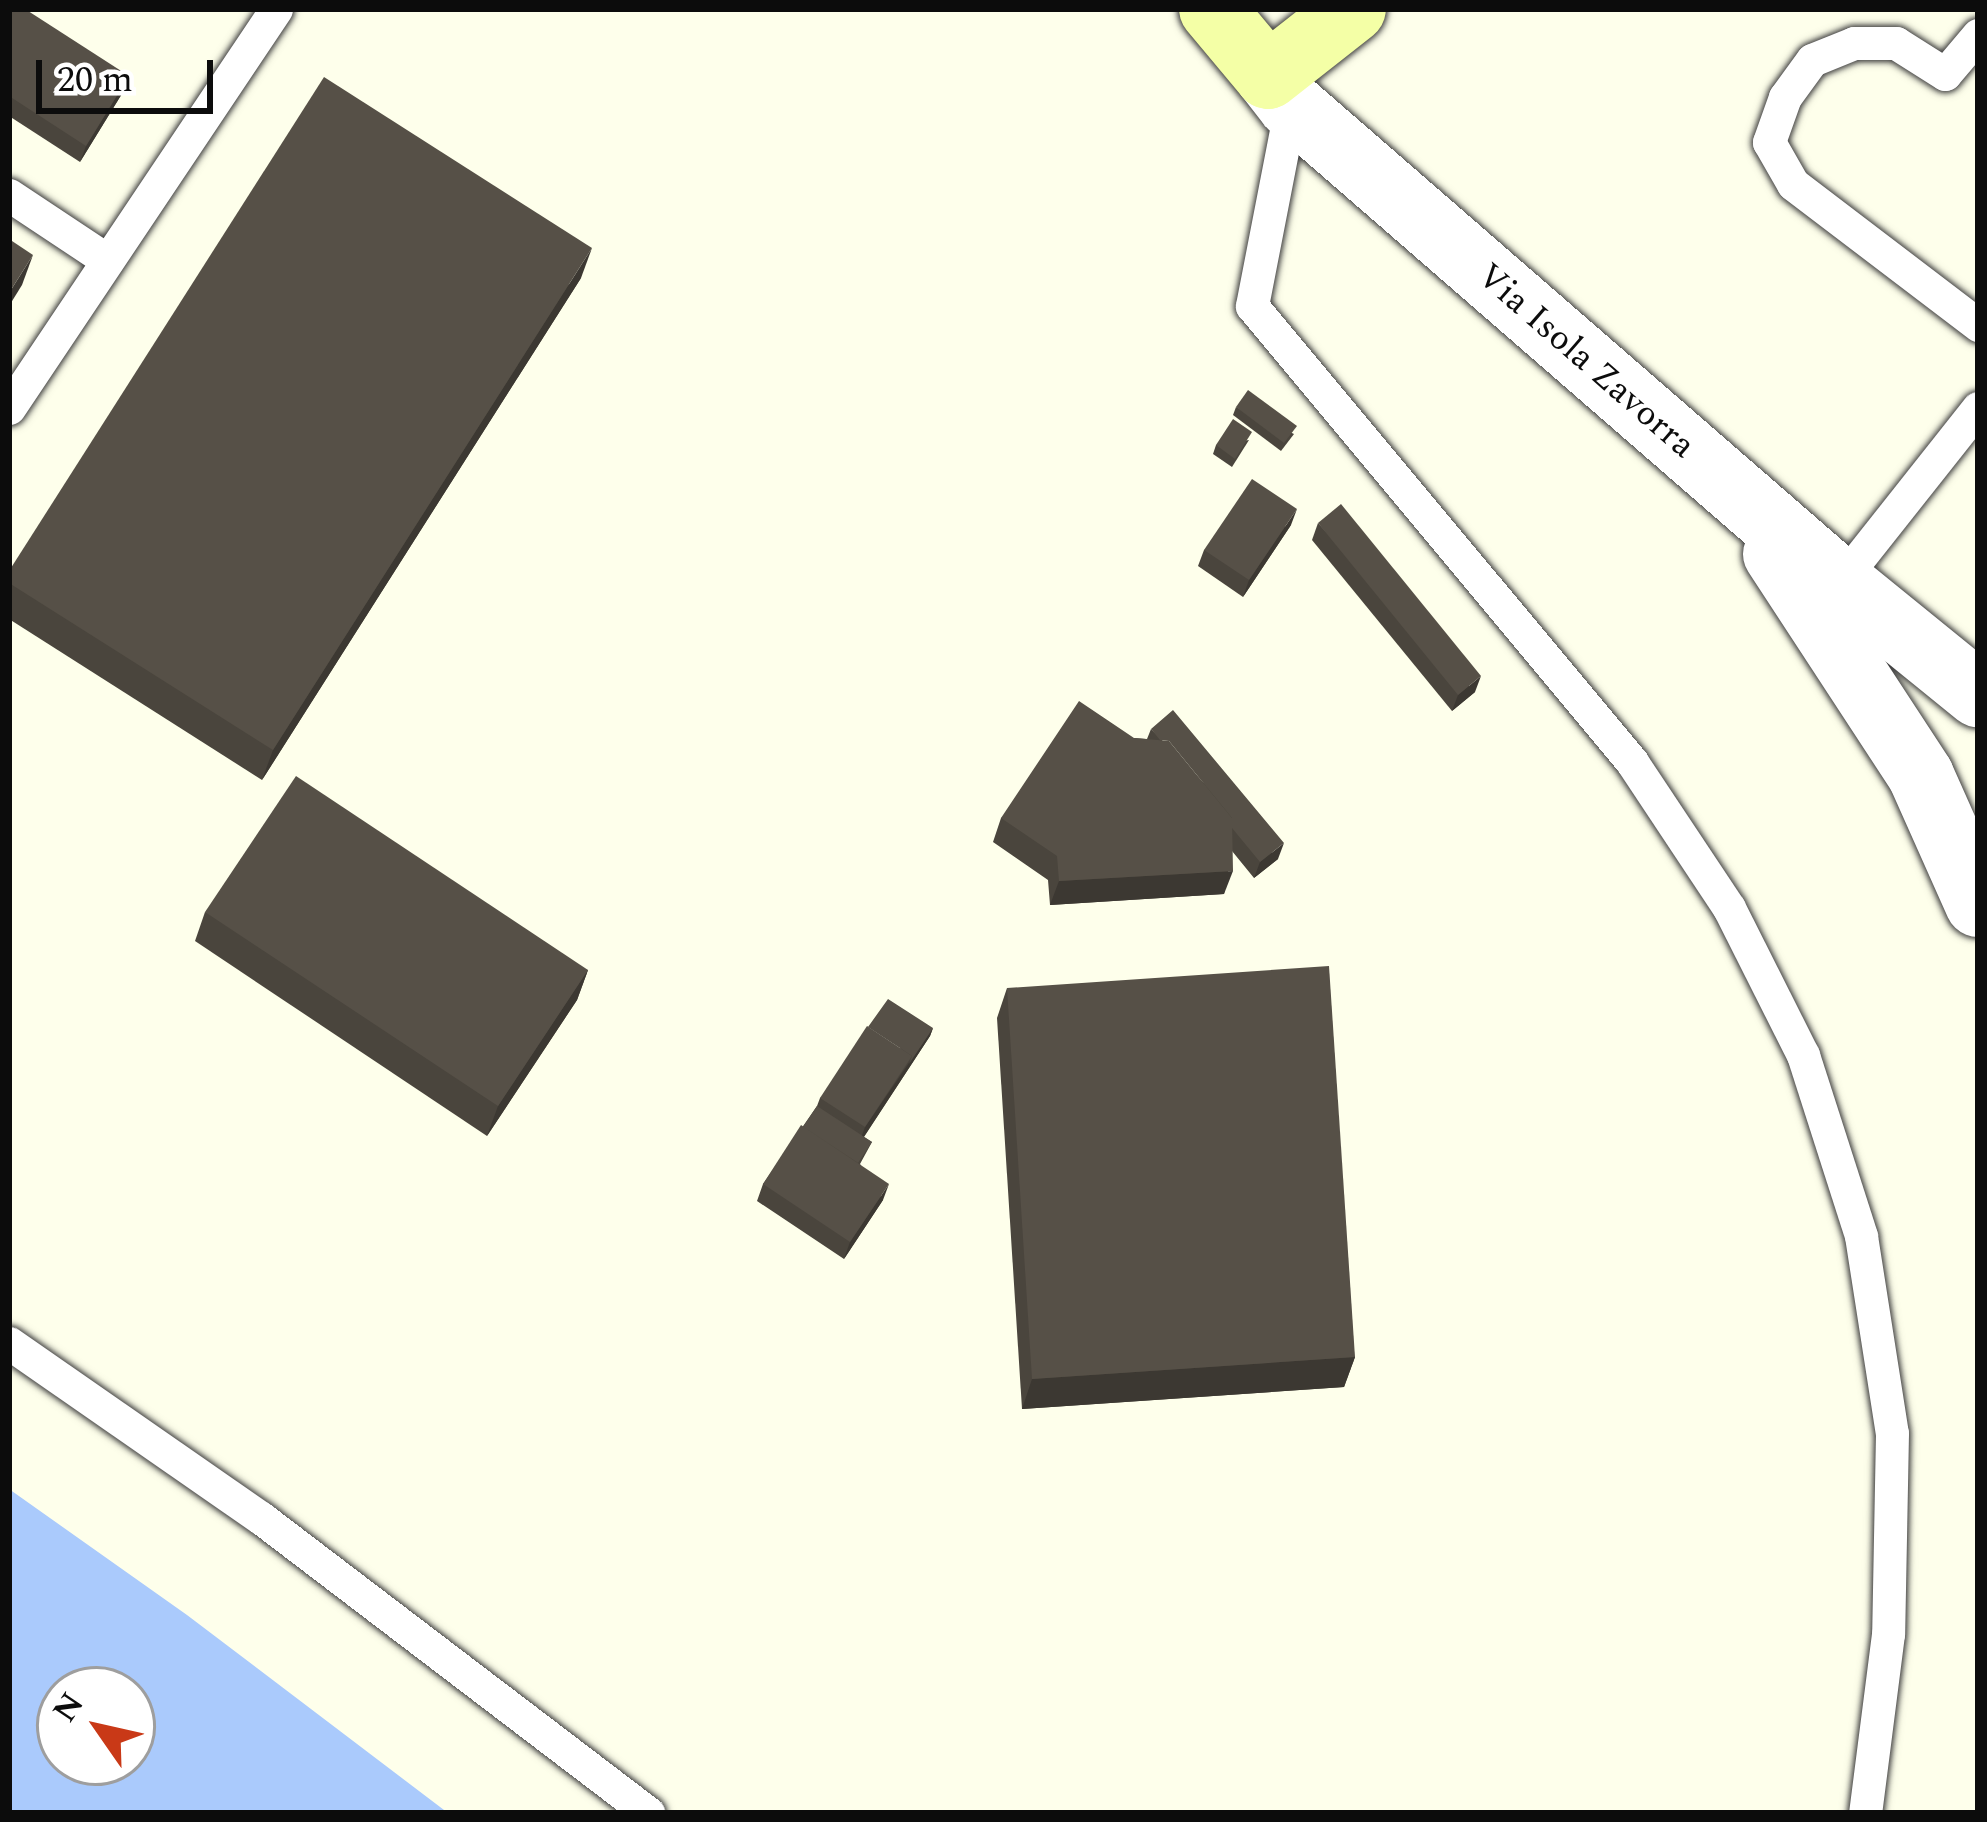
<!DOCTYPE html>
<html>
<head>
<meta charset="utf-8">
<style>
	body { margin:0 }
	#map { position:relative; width:1987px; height:1822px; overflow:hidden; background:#feffeb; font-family:Spectral,serif }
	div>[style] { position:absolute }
	.water>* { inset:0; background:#aacafc }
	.roads { filter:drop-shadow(0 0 3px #3f3f3f) drop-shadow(0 0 3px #3f3f3f) }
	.service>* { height:33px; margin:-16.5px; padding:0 16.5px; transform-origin:16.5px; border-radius:16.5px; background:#fff }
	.minor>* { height:66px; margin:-33px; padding:0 33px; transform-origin:33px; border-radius:33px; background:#fff }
	.secondary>* { height:66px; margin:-33px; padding:0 33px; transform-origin:33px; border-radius:33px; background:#f4ffa6 }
	.wall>* { inset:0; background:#4a453d }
	.shaded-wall>* { inset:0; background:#3c3832 }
	.building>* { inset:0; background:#565047 }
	span { translate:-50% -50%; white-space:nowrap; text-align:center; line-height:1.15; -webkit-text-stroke:12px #fff; paint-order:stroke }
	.street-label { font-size:36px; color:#0c0c0c }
	.frame { position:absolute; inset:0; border:12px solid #0c0c0c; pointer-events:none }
	.north { position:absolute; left:36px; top:1666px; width:120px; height:120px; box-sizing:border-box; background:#fff; border:3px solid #9e9e9e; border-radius:50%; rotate:304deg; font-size:33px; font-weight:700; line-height:48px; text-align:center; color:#0c0c0c }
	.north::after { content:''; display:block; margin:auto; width:42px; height:54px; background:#c93917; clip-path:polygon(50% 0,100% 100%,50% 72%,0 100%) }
	.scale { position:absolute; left:36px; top:60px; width:177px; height:54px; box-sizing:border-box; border:6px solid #0c0c0c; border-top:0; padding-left:15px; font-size:36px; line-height:42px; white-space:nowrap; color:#0c0c0c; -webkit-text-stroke:9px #fff; paint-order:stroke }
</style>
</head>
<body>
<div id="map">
	<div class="water">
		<i style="clip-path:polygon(evenodd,9px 1489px,187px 1615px,448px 1813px,9px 1813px,9px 1489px,60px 1690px,132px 1690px,132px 1762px,60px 1762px,60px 1690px)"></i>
	</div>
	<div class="roads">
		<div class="service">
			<i style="left:1978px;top:35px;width:51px;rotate:130.2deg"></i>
			<i style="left:1945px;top:74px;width:58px;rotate:-147.7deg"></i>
			<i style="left:1896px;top:43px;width:42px;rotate:180deg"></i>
			<i style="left:1854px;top:43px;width:45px;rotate:158deg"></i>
			<i style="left:1812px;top:60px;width:46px;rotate:126.1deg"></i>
			<i style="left:1785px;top:97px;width:48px;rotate:109.6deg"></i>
			<i style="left:1769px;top:142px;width:48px;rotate:60.3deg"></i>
			<i style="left:1793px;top:184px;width:233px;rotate:37.3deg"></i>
			<i style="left:1291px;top:105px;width:205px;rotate:101deg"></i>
			<i style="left:1252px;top:306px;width:594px;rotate:50.19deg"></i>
			<i style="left:1632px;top:762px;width:175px;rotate:56.4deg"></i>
			<i style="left:1729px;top:908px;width:165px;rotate:63.3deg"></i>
			<i style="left:1803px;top:1055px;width:190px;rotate:72.2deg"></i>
			<i style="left:1861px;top:1236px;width:199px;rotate:81.1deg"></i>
			<i style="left:1892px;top:1433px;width:201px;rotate:91.1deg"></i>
			<i style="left:1888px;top:1634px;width:180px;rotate:97.3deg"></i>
			<i style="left:9px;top:195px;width:118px;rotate:33.6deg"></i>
			<i style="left:9px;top:408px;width:480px;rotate:-56.2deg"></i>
			<i style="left:1840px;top:582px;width:222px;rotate:-51.6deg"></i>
			<i style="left:9px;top:1343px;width:307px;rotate:34.8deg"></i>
			<i style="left:261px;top:1518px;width:487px;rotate:37.3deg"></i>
		</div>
		<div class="minor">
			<i style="left:1268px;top:76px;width:37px;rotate:52deg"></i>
			<i style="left:1291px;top:105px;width:727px;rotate:40.99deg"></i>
			<i style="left:1840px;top:582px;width:178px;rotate:39.1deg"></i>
			<i style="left:1776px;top:554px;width:265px;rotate:56.8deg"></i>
			<i style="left:1921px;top:776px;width:140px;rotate:66deg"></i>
		</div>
		<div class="secondary">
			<i style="left:1212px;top:9px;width:87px;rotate:50.1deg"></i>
			<i style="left:1268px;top:76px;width:108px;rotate:-38.2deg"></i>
		</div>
	</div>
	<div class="wall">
		<i style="clip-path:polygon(9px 9px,129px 76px,123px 92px,80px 162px,9px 116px)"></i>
		<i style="clip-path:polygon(581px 278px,262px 780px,9px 619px,9px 571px)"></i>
		<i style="clip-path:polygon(1236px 407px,1294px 434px,1281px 451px,1233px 415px)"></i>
		<i style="clip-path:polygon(1249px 440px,1232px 467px,1213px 454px,1216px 445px)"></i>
		<i style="clip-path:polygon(1318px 523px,1475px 692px,1452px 711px,1312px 540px)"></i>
		<i style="clip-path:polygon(1291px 525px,1243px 597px,1198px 566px,1204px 550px)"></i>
		<i style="clip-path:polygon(1151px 729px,1278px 859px,1254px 878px,1232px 851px,1224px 894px,1050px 905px,1048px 880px,993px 842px,1001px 818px,1134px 738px,1147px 739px)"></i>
		<i style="clip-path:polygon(205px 912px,588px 970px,577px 1000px,487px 1136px,195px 941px)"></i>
		<i style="clip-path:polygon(1007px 988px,1355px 1357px,1344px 1387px,1022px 1409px,997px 1018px)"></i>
		<i style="clip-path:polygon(933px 1028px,930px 1036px,864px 1137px,872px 1142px,860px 1164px,883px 1200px,844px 1259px,757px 1201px,763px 1184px,817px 1106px,820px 1098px)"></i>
	</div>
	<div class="shaded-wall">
		<i style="clip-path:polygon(129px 76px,123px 92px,80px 162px,86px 146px)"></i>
		<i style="clip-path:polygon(592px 248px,581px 278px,262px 780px,273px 750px)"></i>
		<i style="clip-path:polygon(33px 255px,22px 285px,9px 306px,9px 293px)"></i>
		<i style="clip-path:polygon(1297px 509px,1291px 525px,1243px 597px,1249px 580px)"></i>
		<i style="clip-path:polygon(1481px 676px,1475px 692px,1452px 711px,1458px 695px)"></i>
		<i style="clip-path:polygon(1284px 843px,1278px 859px,1254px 878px,1260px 862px)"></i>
		<i style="clip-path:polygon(1233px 871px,1224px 894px,1050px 905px,1059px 881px)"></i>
		<i style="clip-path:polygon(588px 970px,577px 1000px,487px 1136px,498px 1106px)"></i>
		<i style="clip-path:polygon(933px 1028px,930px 1036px,859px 1144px,865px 1127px)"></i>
		<i style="clip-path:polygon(889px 1184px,883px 1200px,844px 1259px,850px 1242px)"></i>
		<i style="clip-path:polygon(1355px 1357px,1344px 1387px,1022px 1409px,1032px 1379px)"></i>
	</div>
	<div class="building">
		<i style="clip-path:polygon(9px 9px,25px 9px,129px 76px,86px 146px,9px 96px)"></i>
		<i style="clip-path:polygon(324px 77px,592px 248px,273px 750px,9px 583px,9px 571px)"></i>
		<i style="clip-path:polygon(9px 239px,33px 255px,9px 293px)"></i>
		<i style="clip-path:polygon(1248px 390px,1297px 426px,1284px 443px,1236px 407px)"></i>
		<i style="clip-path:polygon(1233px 419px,1252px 432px,1235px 459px,1216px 445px)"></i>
		<i style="clip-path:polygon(1252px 479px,1297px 509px,1249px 580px,1204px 550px)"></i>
		<i style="clip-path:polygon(1341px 504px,1481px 676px,1458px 695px,1318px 523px)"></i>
		<i style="clip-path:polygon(1079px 701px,1134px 738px,1169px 741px,1232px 818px,1233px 871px,1059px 881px,1057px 856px,1001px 818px)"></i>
		<i style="clip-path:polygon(1173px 710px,1284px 843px,1260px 862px,1232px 828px,1232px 818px,1169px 741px,1160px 740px,1151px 729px)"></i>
		<i style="clip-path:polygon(296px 776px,588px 970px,498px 1106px,205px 912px)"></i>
		<i style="clip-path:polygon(1329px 966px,1355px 1357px,1032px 1379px,1007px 988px)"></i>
		<i style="clip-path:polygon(888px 999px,933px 1028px,909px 1064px,912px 1056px,868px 1027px)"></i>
		<i style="clip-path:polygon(867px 1026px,912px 1056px,865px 1127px,820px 1098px)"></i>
		<i style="clip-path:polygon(817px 1106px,872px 1142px,858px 1163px,803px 1127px)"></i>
		<i style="clip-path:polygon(801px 1125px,889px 1184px,850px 1242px,763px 1184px)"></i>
	</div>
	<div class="street-label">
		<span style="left:1586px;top:361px;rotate:41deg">Via Isola Zavorra</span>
	</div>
	<div class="frame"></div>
	<div class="north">N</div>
	<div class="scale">20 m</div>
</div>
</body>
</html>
